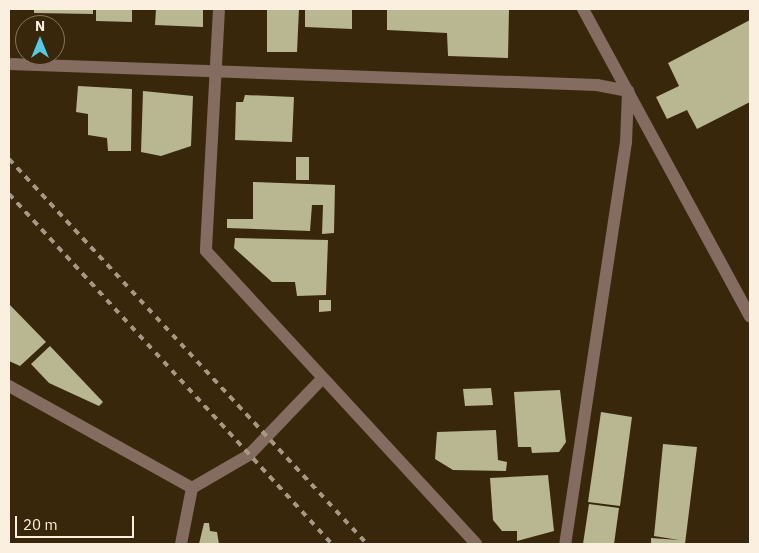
<!DOCTYPE html>
<html>
<head>
<meta charset="utf-8">
<style>
	body { margin:0 }
	#map { position:relative; width:759px; height:553px; overflow:hidden; background:#39270c; font-family:"IBM Plex Sans",sans-serif }
	div>[style] { position:absolute }
	.building>* { inset:0; background:#b9b692 }
	.street>* { height:12px; margin:-6px; padding:0 6px; transform-origin:6px; border-radius:6px; background:#846c61 }
	.rail>* { height:4px; margin-top:-2px; transform-origin:0; background:repeating-linear-gradient(90deg,#a79884 0 6px,transparent 0 12px) }
	span { translate:-50% -50%; white-space:nowrap; text-align:center; line-height:1.15; -webkit-text-stroke:5px #39270c; paint-order:stroke }
	.frame { position:absolute; inset:0; border:10px solid #fbefdf; pointer-events:none }
	.north { position:absolute; left:15px; top:15px; width:50px; height:50px; box-sizing:border-box; background:#39270c; border:1px solid #877760; border-radius:50%; rotate:0deg; font-size:14px; font-weight:700; line-height:20px; text-align:center; color:#fbefdf }
	.north::after { content:''; display:block; margin:auto; width:18px; height:22px; background:#57c9e3; clip-path:polygon(50% 0,100% 100%,50% 72%,0 100%) }
	.scale { position:absolute; left:15px; top:516px; width:119px; height:22px; box-sizing:border-box; border:2px solid #fbefdf; border-top:0; padding-left:6px; font-size:15px; line-height:18px; white-space:nowrap; color:#fbefdf; -webkit-text-stroke:4px #39270c; paint-order:stroke }
</style>
</head>
<body>
<div id="map">
	<div class="building">
		<i style="clip-path:polygon(34px 9px,93px 9px,93px 14px,34px 13px)"></i>
		<i style="clip-path:polygon(96px 9px,132px 9px,132px 22px,96px 21px)"></i>
		<i style="clip-path:polygon(156px 9px,203px 9px,203px 27px,155px 25px)"></i>
		<i style="clip-path:polygon(299px 9px,297px 52px,267px 52px,267px 10px)"></i>
		<i style="clip-path:polygon(305px 9px,352px 9px,352px 29px,305px 27px)"></i>
		<i style="clip-path:polygon(387px 9px,509px 9px,508px 58px,448px 56px,447px 33px,387px 30px)"></i>
		<i style="clip-path:polygon(750px 20px,750px 102px,697px 129px,687px 110px,667px 119px,656px 97px,679px 86px,668px 63px)"></i>
		<i style="clip-path:polygon(78px 86px,132px 89px,131px 151px,108px 151px,107px 138px,88px 135px,88px 114px,76px 112px)"></i>
		<i style="clip-path:polygon(143px 91px,193px 96px,191px 146px,161px 156px,141px 152px)"></i>
		<i style="clip-path:polygon(245px 95px,294px 97px,292px 142px,235px 140px,236px 102px,243px 102px)"></i>
		<i style="clip-path:polygon(296px 157px,309px 157px,309px 180px,296px 180px)"></i>
		<i style="clip-path:polygon(253px 182px,335px 185px,334px 233px,322px 234px,323px 205px,312px 205px,310px 231px,227px 228px,227px 219px,253px 219px)"></i>
		<i style="clip-path:polygon(235px 238px,328px 240px,326px 295px,297px 296px,295px 282px,272px 282px,234px 248px)"></i>
		<i style="clip-path:polygon(319px 300px,331px 300px,331px 311px,319px 312px)"></i>
		<i style="clip-path:polygon(9px 304px,46px 342px,20px 366px,9px 361px)"></i>
		<i style="clip-path:polygon(50px 346px,103px 402px,99px 406px,49px 383px,31px 364px)"></i>
		<i style="clip-path:polygon(491px 388px,493px 405px,465px 406px,463px 389px)"></i>
		<i style="clip-path:polygon(560px 390px,566px 442px,559px 452px,532px 453px,531px 447px,518px 447px,514px 392px)"></i>
		<i style="clip-path:polygon(601px 412px,632px 417px,620px 506px,588px 502px)"></i>
		<i style="clip-path:polygon(496px 430px,498px 460px,507px 462px,506px 471px,453px 470px,435px 459px,437px 432px)"></i>
		<i style="clip-path:polygon(663px 444px,697px 447px,685px 544px,651px 544px,651px 538px,679px 540px,654px 536px)"></i>
		<i style="clip-path:polygon(548px 475px,554px 531px,517px 541px,517px 531px,502px 531px,493px 520px,490px 478px)"></i>
		<i style="clip-path:polygon(589px 504px,619px 508px,614px 544px,583px 544px)"></i>
		<i style="clip-path:polygon(204px 523px,209px 523px,210px 531px,217px 532px,219px 544px,199px 544px)"></i>
	</div>
	<div class="street">
		<i style="left:219px;top:9px;width:242px;rotate:93.1deg"></i>
		<i style="left:206px;top:251px;width:398px;rotate:47.3deg"></i>
		<i style="left:583px;top:9px;width:350px;rotate:61.5deg"></i>
		<i style="left:9px;top:64px;width:588px;rotate:2.05deg"></i>
		<i style="left:597px;top:85px;width:32px;rotate:11deg"></i>
		<i style="left:628px;top:91px;width:51px;rotate:92.2deg"></i>
		<i style="left:626px;top:142px;width:407px;rotate:98.6deg"></i>
		<i style="left:9px;top:386px;width:210px;rotate:29.1deg"></i>
		<i style="left:192px;top:488px;width:57px;rotate:101.1deg"></i>
		<i style="left:192px;top:488px;width:66px;rotate:-30.1deg"></i>
		<i style="left:249px;top:455px;width:105px;rotate:-46.2deg"></i>
	</div>
	<div class="rail">
		<i style="left:9px;top:159px;width:526px;rotate:47.08deg"></i>
		<i style="left:9px;top:194px;width:476px;rotate:47.3deg"></i>
	</div>
	<div class="frame"></div>
	<div class="north">N</div>
	<div class="scale">20 m</div>
</div>
</body>
</html>
